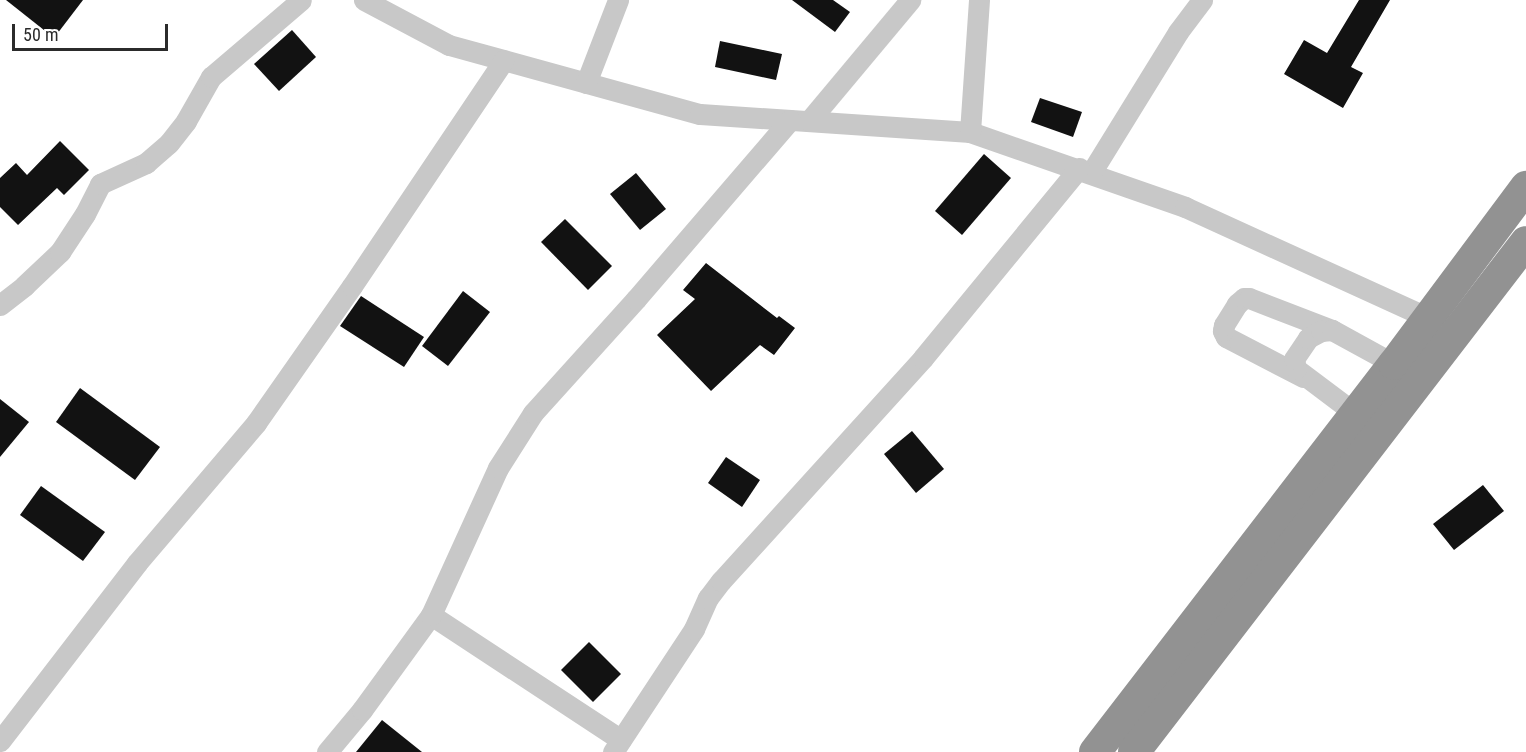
<!DOCTYPE html>
<html>
<head>
<meta charset="utf-8">
<style>
	body { margin:0 }
	#map { position:relative; width:1526px; height:752px; overflow:hidden; background:#fff; font-family:"Roboto Condensed",sans-serif }
	div>[style] { position:absolute }
	.building>* { inset:0; background:#121212 }
	.minor>* { height:21px; margin:-10.5px; padding:0 10.5px; transform-origin:10.5px; border-radius:10.5px; background:#c8c8c8 }
	.highway>* { height:32px; margin:-16px; padding:0 16px; transform-origin:16px; border-radius:16px; background:#929292 }
	span { translate:-50% -50%; white-space:nowrap; text-align:center; line-height:1.15; -webkit-text-stroke:6px #fff; paint-order:stroke }
	.scale { position:absolute; left:12px; top:24px; width:156px; height:27px; box-sizing:border-box; border:3px solid #2b2b2b; border-top:0; padding-left:8px; font-size:18px; line-height:21px; white-space:nowrap; color:#2b2b2b; -webkit-text-stroke:4px #fff; paint-order:stroke }
</style>
</head>
<body>
<div id="map">
	<div class="building">
		<i style="clip-path:polygon(6px 0,83px 0,54px 38px)"></i>
		<i style="clip-path:polygon(792px 0,833px 0,850px 12px,835px 32px)"></i>
		<i style="clip-path:polygon(1359px 0,1390px 0,1351px 67px,1363px 73px,1343px 108px,1284px 74px,1304px 40px,1327px 53px)"></i>
		<i style="clip-path:polygon(292px 30px,316px 57px,279px 91px,254px 64px)"></i>
		<i style="clip-path:polygon(720px 41px,782px 54px,776px 80px,715px 67px)"></i>
		<i style="clip-path:polygon(1040px 98px,1082px 112px,1073px 137px,1031px 122px)"></i>
		<i style="clip-path:polygon(60px 141px,89px 170px,64px 195px,57px 188px,18px 225px,0 207px,0 178px,16px 163px,27px 175px)"></i>
		<i style="clip-path:polygon(984px 154px,1011px 178px,962px 235px,935px 211px)"></i>
		<i style="clip-path:polygon(636px 173px,666px 209px,640px 230px,610px 194px)"></i>
		<i style="clip-path:polygon(565px 219px,612px 266px,588px 290px,541px 242px)"></i>
		<i style="clip-path:polygon(706px 263px,777px 318px,779px 316px,795px 328px,774px 355px,760px 345px,711px 391px,657px 335px,695px 299px,683px 290px)"></i>
		<i style="clip-path:polygon(463px 291px,490px 312px,448px 366px,422px 346px)"></i>
		<i style="clip-path:polygon(361px 296px,424px 337px,404px 367px,340px 326px)"></i>
		<i style="clip-path:polygon(80px 388px,160px 447px,135px 480px,56px 422px)"></i>
		<i style="clip-path:polygon(0 399px,29px 422px,0 457px)"></i>
		<i style="clip-path:polygon(912px 431px,944px 469px,916px 493px,884px 454px)"></i>
		<i style="clip-path:polygon(726px 457px,760px 480px,742px 507px,708px 483px)"></i>
		<i style="clip-path:polygon(1483px 485px,1504px 511px,1454px 550px,1433px 524px)"></i>
		<i style="clip-path:polygon(41px 486px,105px 532px,83px 561px,20px 515px)"></i>
		<i style="clip-path:polygon(589px 642px,621px 674px,593px 702px,561px 670px)"></i>
		<i style="clip-path:polygon(382px 720px,422px 752px,356px 752px)"></i>
	</div>
	<div class="minor">
		<i style="left:364px;top:0;width:96px;rotate:27.9deg"></i>
		<i style="left:449px;top:45px;width:260px;rotate:15.4deg"></i>
		<i style="left:700px;top:114px;width:271px;rotate:3.8deg"></i>
		<i style="left:970px;top:132px;width:228px;rotate:19.2deg"></i>
		<i style="left:1185px;top:207px;width:268px;rotate:24.5deg"></i>
		<i style="left:586px;top:83px;width:89px;rotate:-68.9deg"></i>
		<i style="left:809px;top:121px;width:158px;rotate:-50.1deg"></i>
		<i style="left:970px;top:132px;width:132px;rotate:-86.1deg"></i>
		<i style="left:1091px;top:173px;width:166px;rotate:-58.3deg"></i>
		<i style="left:1178px;top:32px;width:40px;rotate:-53deg"></i>
		<i style="left:0;top:305px;width:31px;rotate:-38deg"></i>
		<i style="left:24px;top:286px;width:50px;rotate:-43.4deg"></i>
		<i style="left:60px;top:252px;width:45px;rotate:-56.7deg"></i>
		<i style="left:85px;top:214px;width:34px;rotate:-63deg"></i>
		<i style="left:100px;top:184px;width:51px;rotate:-24.5deg"></i>
		<i style="left:146px;top:163px;width:30px;rotate:-41deg"></i>
		<i style="left:169px;top:143px;width:28px;rotate:-52deg"></i>
		<i style="left:186px;top:121px;width:51px;rotate:-60.4deg"></i>
		<i style="left:211px;top:77px;width:118px;rotate:-40.5deg"></i>
		<i style="left:1303px;top:377px;width:87px;rotate:-152.5deg"></i>
		<i style="left:1226px;top:337px;width:7px;rotate:-117deg"></i>
		<i style="left:1223px;top:331px;width:6px;rotate:-81deg"></i>
		<i style="left:1224px;top:325px;width:25px;rotate:-58deg"></i>
		<i style="left:1237px;top:304px;width:9px;rotate:-41deg"></i>
		<i style="left:1244px;top:298px;width:5px"></i>
		<i style="left:1249px;top:298px;width:89px;rotate:21.1deg"></i>
		<i style="left:1356px;top:414px;width:75px;rotate:-143.1deg"></i>
		<i style="left:1296px;top:369px;width:10px;rotate:-101deg"></i>
		<i style="left:1294px;top:359px;width:25px;rotate:-56deg"></i>
		<i style="left:1308px;top:338px;width:15px;rotate:-28deg"></i>
		<i style="left:1321px;top:331px;width:11px;rotate:-5deg"></i>
		<i style="left:1332px;top:330px;width:71px;rotate:28.7deg"></i>
		<i style="left:431px;top:615px;width:227px;rotate:33.3deg"></i>
		<i style="left:0;top:741px;width:225px;rotate:-52.4deg"></i>
		<i style="left:137px;top:563px;width:184px;rotate:-49.6deg"></i>
		<i style="left:256px;top:423px;width:167px;rotate:-55deg"></i>
		<i style="left:352px;top:286px;width:272px;rotate:-56.1deg"></i>
		<i style="left:327px;top:752px;width:55px;rotate:-50.2deg"></i>
		<i style="left:362px;top:710px;width:117px;rotate:-54deg"></i>
		<i style="left:431px;top:615px;width:162px;rotate:-65.5deg"></i>
		<i style="left:498px;top:468px;width:65px;rotate:-57.5deg"></i>
		<i style="left:533px;top:413px;width:154px;rotate:-47.9deg"></i>
		<i style="left:636px;top:299px;width:236px;rotate:-49.3deg"></i>
		<i style="left:613px;top:752px;width:147px;rotate:-56.6deg"></i>
		<i style="left:694px;top:629px;width:34px;rotate:-66deg"></i>
		<i style="left:708px;top:598px;width:21px;rotate:-53deg"></i>
		<i style="left:721px;top:581px;width:301px;rotate:-47.8deg"></i>
		<i style="left:923px;top:358px;width:246px;rotate:-50.6deg"></i>
	</div>
	<div class="highway">
		<i style="left:1095px;top:752px;width:490px;rotate:-52.4deg"></i>
		<i style="left:1394px;top:364px;width:221px;rotate:-53.3deg"></i>
		<i style="left:1134px;top:752px;width:643px;rotate:-52.45deg"></i>
	</div>
	<div class="scale">50 m</div>
</div>
</body>
</html>
